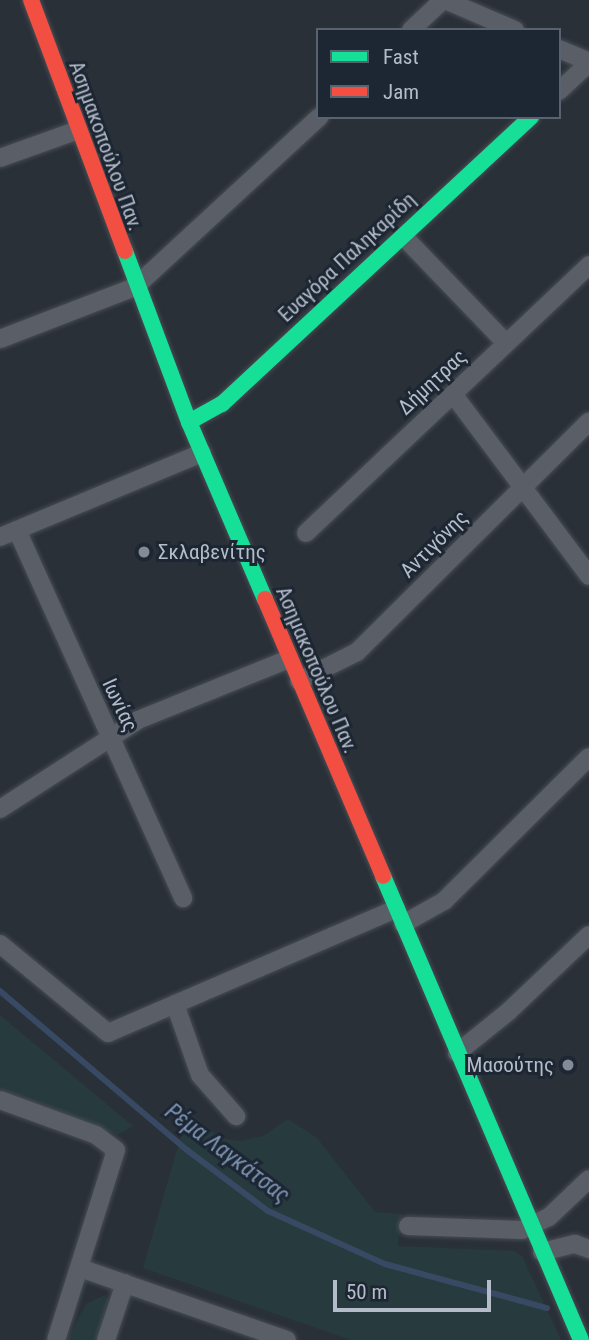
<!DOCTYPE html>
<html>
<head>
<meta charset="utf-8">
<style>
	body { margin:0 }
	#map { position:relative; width:589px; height:1340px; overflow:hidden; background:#2a3038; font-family:"Roboto Condensed",sans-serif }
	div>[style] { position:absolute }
	.green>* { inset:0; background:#273a3e }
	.stream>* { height:6px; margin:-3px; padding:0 3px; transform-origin:3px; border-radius:3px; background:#384963 }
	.roads { filter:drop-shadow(0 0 2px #484c53) drop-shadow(0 0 2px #484c53) }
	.street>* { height:18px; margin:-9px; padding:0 9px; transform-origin:9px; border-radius:9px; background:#5a5e66 }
	.fast>* { height:16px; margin:-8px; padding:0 8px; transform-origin:8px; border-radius:8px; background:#16e098 }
	.jam>* { height:16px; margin:-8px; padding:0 8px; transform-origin:8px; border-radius:8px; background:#f24e42 }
	.dots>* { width:19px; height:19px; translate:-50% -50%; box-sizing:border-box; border:4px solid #1d2633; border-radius:50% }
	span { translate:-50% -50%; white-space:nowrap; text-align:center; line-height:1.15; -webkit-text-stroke:6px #1d2633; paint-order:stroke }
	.street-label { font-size:21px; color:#b4bcc9 }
	.poi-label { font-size:21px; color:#b4bcc9 }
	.left { translate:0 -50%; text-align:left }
	.right { translate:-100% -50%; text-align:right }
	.water-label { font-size:23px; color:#7c92b1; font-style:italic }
	.legend { position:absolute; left:316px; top:28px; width:245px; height:91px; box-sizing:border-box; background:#1d2633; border:2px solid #59626f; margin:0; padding:9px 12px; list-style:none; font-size:21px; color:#b4bcc9 }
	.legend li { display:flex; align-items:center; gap:14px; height:35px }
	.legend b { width:35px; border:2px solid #59626f }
	.scale { position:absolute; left:333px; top:1280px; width:158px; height:32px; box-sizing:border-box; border:4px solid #b4bcc9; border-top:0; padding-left:9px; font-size:21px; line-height:24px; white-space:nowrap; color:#b4bcc9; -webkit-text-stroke:5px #1d2633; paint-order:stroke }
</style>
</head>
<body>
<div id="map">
	<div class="green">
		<i style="clip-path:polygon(0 1015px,133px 1126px,118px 1135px,0 1091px)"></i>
		<i style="clip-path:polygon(188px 1111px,220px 1138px,240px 1141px,263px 1136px,288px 1119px,317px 1138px,375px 1212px,402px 1214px,398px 1246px,514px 1251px,522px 1256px,561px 1340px,351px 1340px,143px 1268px)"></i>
		<i style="clip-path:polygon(105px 1295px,110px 1302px,98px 1340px,67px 1340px,86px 1304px)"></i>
	</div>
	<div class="stream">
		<i style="left:0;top:991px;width:245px;rotate:40.4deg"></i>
		<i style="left:187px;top:1150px;width:101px;rotate:37deg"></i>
		<i style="left:268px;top:1211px;width:128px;rotate:24.4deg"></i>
		<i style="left:385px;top:1264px;width:168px;rotate:15.2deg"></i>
	</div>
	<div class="roads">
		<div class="street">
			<i style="left:445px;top:0;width:76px;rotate:23.2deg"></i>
			<i style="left:411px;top:30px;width:44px;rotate:-43.2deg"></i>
			<i style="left:559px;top:49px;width:33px;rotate:23deg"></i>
			<i style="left:559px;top:91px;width:41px;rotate:-43deg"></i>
			<i style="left:0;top:158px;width:83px;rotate:-19.7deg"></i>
			<i style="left:404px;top:237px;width:147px;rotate:46.1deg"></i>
			<i style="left:0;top:339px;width:145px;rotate:-21.1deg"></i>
			<i style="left:135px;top:287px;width:251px;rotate:-42.7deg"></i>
			<i style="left:453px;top:394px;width:227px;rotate:53.2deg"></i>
			<i style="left:17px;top:530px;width:404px;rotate:65.7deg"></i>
			<i style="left:306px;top:533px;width:390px;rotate:-43.4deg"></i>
			<i style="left:0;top:537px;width:219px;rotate:-22.6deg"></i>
			<i style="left:299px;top:681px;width:65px;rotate:-26.6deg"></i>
			<i style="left:357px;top:652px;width:327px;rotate:-44.8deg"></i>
			<i style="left:0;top:809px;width:164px;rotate:-32.8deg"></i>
			<i style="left:138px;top:720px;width:163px;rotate:-22deg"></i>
			<i style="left:403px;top:924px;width:47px;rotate:-29.3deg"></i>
			<i style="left:444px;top:901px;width:204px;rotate:-44.8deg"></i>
			<i style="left:0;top:944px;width:140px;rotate:39.5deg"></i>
			<i style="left:108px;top:1033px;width:314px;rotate:-23.3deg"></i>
			<i style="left:175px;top:1004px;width:75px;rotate:70.6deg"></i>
			<i style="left:200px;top:1075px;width:55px;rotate:48.7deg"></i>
			<i style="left:457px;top:1053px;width:67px;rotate:-38.9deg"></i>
			<i style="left:509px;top:1011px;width:110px;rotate:-43.5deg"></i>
			<i style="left:0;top:1100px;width:102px;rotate:20deg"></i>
			<i style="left:96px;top:1135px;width:25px;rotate:37deg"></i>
			<i style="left:116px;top:1150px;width:199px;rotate:107.5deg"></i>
			<i style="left:408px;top:1226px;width:114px;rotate:2deg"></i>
			<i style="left:522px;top:1230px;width:30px;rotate:-26deg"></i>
			<i style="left:549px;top:1217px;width:55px;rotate:-43.5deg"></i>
			<i style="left:542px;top:1252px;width:34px;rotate:-14deg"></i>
			<i style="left:575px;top:1244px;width:15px;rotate:20deg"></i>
			<i style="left:80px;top:1268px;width:219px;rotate:19.2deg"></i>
			<i style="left:106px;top:1340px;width:60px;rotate:-71.6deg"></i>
		</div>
		<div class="fast">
			<i style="left:125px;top:251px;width:183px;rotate:69.5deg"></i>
			<i style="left:189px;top:422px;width:193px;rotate:66.8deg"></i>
			<i style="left:189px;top:422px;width:38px;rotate:-29deg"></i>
			<i style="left:222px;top:404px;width:422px;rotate:-42.9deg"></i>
			<i style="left:383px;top:876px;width:504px;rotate:66.89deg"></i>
		</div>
		<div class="jam">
			<i style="left:31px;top:0;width:268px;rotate:69.5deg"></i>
			<i style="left:265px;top:599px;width:301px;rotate:66.9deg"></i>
		</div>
	</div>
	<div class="dots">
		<i style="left:144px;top:552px;background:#848b96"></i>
		<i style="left:568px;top:1065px;background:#848b96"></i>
	</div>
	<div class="street-label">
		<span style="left:106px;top:146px;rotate:70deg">Ασημακοπούλου Παν.</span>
		<span style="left:347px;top:257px;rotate:-43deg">Ευαγόρα Παληκαρίδη</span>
		<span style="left:432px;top:382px;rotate:-43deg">Δήμητρας</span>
		<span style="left:434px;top:544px;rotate:-45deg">Αντιγόνης</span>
		<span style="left:317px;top:670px;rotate:67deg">Ασημακοπούλου Παν.</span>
		<span style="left:120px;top:705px;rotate:65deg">Ιωνίας</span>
	</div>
	<div class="poi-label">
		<span class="left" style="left:158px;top:552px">Σκλαβενίτης</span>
		<span class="right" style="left:554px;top:1065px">Μασούτης</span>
	</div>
	<div class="water-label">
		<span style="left:227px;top:1154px;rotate:37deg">Ρέμα Λαγκάτσας</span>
	</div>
	<ul class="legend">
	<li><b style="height:9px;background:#16e098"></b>Fast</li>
	<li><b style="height:9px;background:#f24e42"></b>Jam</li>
	</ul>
	<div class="scale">50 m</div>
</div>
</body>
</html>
